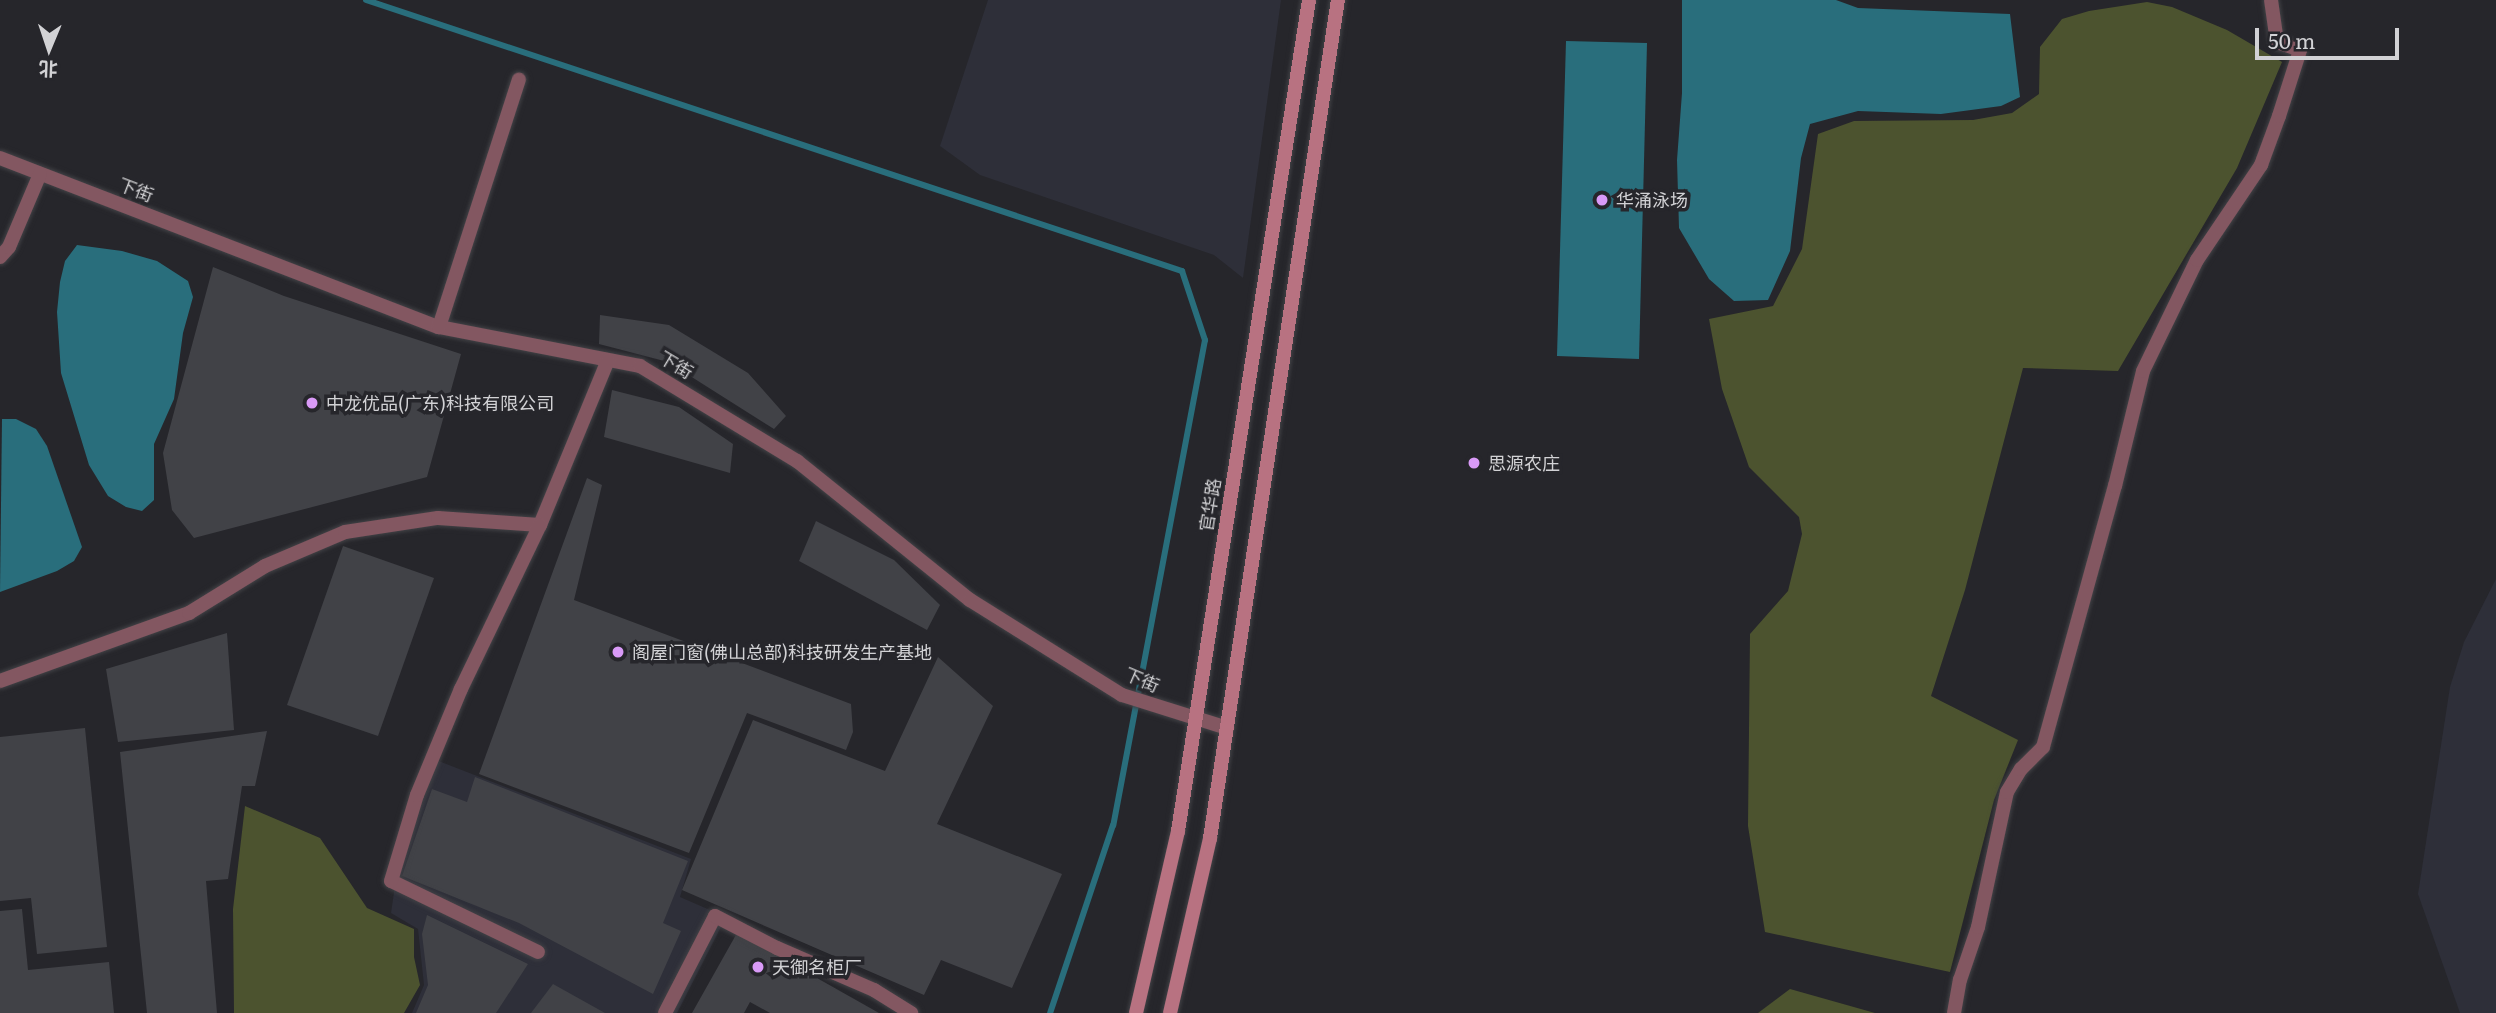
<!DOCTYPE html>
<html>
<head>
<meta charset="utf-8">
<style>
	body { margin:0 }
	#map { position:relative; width:2496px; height:1013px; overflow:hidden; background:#26262b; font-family:Literata,"Noto Sans SC",serif }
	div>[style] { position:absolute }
	.built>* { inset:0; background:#2e2f39 }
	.green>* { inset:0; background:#4c532f }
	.water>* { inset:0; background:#296e7c }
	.stream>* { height:6px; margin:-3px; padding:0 3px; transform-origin:3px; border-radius:3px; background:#296e7c }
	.building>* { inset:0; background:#414247 }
	.roads { filter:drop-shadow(0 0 2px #424246) drop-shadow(0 0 2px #424246) }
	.street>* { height:14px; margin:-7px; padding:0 7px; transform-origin:7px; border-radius:7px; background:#835761 }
	.secondary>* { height:14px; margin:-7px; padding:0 7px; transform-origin:7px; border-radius:7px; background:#b87281 }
	.dots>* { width:19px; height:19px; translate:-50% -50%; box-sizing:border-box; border:4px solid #26262b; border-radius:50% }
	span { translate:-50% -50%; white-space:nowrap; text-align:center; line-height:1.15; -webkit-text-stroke:7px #26262b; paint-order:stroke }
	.street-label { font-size:18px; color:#d2d2d5 }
	.poi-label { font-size:18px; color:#d2d2d5 }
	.left { translate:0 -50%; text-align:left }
	.north { position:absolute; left:14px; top:14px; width:70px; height:70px; -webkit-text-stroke:5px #26262b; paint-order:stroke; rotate:182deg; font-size:19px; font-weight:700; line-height:28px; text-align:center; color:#d2d2d5 }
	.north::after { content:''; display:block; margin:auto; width:24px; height:32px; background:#d2d2d5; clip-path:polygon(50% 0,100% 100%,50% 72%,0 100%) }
	.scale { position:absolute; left:2255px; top:28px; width:144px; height:32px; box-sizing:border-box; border:4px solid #d2d2d5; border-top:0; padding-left:9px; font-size:21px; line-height:24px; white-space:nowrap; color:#d2d2d5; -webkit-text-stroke:5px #26262b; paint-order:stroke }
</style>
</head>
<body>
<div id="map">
	<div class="built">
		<i style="clip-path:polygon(988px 0,1281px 0,1243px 278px,1214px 255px,980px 175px,940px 146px)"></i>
		<i style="clip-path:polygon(2496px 579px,2496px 1013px,2460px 1013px,2418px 894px,2450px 687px,2464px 642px)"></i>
		<i style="clip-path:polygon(436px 760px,691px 859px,680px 897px,726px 917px,677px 1013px,412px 1013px,424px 985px,418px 929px,391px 913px,396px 879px)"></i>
	</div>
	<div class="green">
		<i style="clip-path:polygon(2147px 2px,2172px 7px,2227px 30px,2282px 62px,2237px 168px,2118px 371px,2023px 368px,1965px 590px,1931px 696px,2018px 740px,1994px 800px,1950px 972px,1765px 932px,1748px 826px,1750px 634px,1788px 591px,1802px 534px,1799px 517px,1749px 467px,1722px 389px,1709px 319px,1773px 306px,1802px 249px,1818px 134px,1854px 121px,1973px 120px,2012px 113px,2039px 94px,2040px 47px,2062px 19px,2089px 11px)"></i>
		<i style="clip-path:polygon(245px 806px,320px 838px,367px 908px,414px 929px,414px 957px,420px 985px,404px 1013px,234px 1013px,233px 909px)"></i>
		<i style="clip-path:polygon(1790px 989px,1875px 1013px,1758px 1013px)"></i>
	</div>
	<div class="water">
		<i style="clip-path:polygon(1682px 0,1836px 0,1858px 8px,2010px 14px,2020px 97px,2001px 106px,1941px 114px,1858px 111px,1810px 124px,1801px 158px,1790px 251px,1768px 300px,1734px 301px,1709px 279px,1679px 228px,1677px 160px,1682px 93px)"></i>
		<i style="clip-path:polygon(1566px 41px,1647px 43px,1639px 359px,1557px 356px)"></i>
		<i style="clip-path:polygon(77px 245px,122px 251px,157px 261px,188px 281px,193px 297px,183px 333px,174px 399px,154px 444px,154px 500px,142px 511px,126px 507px,108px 496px,89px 465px,61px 373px,57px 312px,60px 282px,65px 261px)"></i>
		<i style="clip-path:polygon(2px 419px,16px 419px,36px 429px,47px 446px,82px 547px,74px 561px,57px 571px,0 592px)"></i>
	</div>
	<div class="stream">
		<i style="left:366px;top:0;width:860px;rotate:18.37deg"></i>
		<i style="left:1182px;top:271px;width:73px;rotate:71.6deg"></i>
		<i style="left:1205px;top:340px;width:494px;rotate:100.7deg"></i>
		<i style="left:1113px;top:825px;width:198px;rotate:108.5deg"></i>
	</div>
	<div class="building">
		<i style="clip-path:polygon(213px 267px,284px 296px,461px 354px,427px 477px,194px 538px,172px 510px,163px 453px)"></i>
		<i style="clip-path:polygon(600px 315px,669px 325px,748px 373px,786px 416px,774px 429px,668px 362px,599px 344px)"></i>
		<i style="clip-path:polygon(612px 390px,679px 407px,733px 444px,730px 473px,604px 437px)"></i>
		<i style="clip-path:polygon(587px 478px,602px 485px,574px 600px,851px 704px,853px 732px,846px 750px,747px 713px,689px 853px,479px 774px)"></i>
		<i style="clip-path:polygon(816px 521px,894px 560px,940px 605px,927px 630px,799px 561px)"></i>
		<i style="clip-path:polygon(343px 546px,434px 578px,378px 736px,287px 705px)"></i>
		<i style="clip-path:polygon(227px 633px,234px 730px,118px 742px,106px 669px)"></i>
		<i style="clip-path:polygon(938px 657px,993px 706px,937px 824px,1062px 874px,1012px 988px,941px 960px,924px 995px,682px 890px,753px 720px,885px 771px)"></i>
		<i style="clip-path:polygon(85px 728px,107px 947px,37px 954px,31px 898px,0 901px,0 737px)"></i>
		<i style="clip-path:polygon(267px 731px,255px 786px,242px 786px,228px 879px,206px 881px,217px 1013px,147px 1013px,120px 752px)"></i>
		<i style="clip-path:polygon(475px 777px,688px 861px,663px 923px,681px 931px,653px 994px,519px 923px,402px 876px,432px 789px,467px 802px)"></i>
		<i style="clip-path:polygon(22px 909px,28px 970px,109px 962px,114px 1013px,0 1013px,0 911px)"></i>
		<i style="clip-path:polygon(427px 915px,528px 964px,496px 1013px,416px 1013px,428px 985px,422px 934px)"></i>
		<i style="clip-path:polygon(737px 933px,879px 1013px,770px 1013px,750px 1002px,744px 1013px,692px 1013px)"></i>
		<i style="clip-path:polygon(553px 984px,605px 1013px,531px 1013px)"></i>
	</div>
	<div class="roads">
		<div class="street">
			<i style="left:0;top:158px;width:470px;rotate:21.1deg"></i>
			<i style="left:439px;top:327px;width:205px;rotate:11deg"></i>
			<i style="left:640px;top:366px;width:184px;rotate:31.2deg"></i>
			<i style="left:797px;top:461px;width:222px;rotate:38.8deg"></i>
			<i style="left:970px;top:600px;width:179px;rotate:32deg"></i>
			<i style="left:1122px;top:695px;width:110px;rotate:17.4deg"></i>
			<i style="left:0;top:257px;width:13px;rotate:-48deg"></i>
			<i style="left:9px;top:247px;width:79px;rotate:-67deg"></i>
			<i style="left:439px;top:327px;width:260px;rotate:-72.1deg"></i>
			<i style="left:0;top:681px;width:201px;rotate:-19.8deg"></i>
			<i style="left:189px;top:613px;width:89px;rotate:-31.7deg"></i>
			<i style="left:265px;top:566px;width:87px;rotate:-23deg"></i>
			<i style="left:345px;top:532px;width:94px;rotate:-8.6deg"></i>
			<i style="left:438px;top:518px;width:102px;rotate:3.9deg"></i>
			<i style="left:540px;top:525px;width:178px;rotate:-67.6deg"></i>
			<i style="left:538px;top:952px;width:163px;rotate:-154.2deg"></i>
			<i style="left:391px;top:881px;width:90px;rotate:-73.2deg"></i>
			<i style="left:417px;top:795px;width:115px;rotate:-67.5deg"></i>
			<i style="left:461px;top:689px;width:182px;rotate:-64.3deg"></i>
			<i style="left:665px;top:1013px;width:109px;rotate:-62.7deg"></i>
			<i style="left:715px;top:916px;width:70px;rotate:27.3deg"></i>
			<i style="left:777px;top:948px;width:106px;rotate:23.4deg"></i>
			<i style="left:874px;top:990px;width:44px;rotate:31.9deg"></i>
			<i style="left:1954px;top:1013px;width:34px;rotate:-80deg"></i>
			<i style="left:1960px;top:980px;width:56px;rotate:-71.2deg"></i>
			<i style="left:1978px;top:927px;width:138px;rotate:-77.9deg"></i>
			<i style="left:2007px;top:792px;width:27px;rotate:-59deg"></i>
			<i style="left:2021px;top:769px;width:31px;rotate:-45deg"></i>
			<i style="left:2043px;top:747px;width:271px;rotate:-74.6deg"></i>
			<i style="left:2115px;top:486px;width:118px;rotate:-76.3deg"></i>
			<i style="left:2143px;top:371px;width:123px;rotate:-64.1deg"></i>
			<i style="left:2197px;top:260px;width:115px;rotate:-56deg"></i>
			<i style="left:2261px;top:165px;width:52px;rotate:-69.8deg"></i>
			<i style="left:2279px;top:116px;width:69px;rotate:-72.3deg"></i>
			<i style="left:2300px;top:50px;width:24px;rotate:-161deg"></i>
			<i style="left:2277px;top:42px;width:42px;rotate:-98.1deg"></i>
		</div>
		<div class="secondary">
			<i style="left:1136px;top:1013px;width:187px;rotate:-77deg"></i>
			<i style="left:1178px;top:831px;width:841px;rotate:-81.04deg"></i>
			<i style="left:1170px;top:1013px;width:180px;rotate:-77.1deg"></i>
			<i style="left:1210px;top:838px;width:848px;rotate:-81.32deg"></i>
		</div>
	</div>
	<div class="dots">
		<i style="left:1602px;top:200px;background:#d99af7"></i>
		<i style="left:312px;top:403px;background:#d99af7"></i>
		<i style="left:1474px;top:463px;background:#d99af7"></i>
		<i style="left:618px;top:652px;background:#d99af7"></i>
		<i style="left:758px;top:967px;background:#d99af7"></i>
	</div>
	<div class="street-label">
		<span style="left:136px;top:190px;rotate:21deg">下街</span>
		<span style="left:676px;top:365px;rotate:31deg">下街</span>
		<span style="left:1210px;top:505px;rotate:-81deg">官华路</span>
		<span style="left:1142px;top:680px;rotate:23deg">下街</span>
	</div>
	<div class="poi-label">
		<span class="left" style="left:1616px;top:200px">华涌泳场</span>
		<span class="left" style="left:326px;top:403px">中龙优品(广东)科技有限公司</span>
		<span class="left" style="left:1488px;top:463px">思源农庄</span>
		<span class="left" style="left:632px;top:652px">阁屋门窗(佛山总部)科技研发生产基地</span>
		<span class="left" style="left:772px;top:967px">天御名柜厂</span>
	</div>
	<div class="north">北</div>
	<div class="scale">50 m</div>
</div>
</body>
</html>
